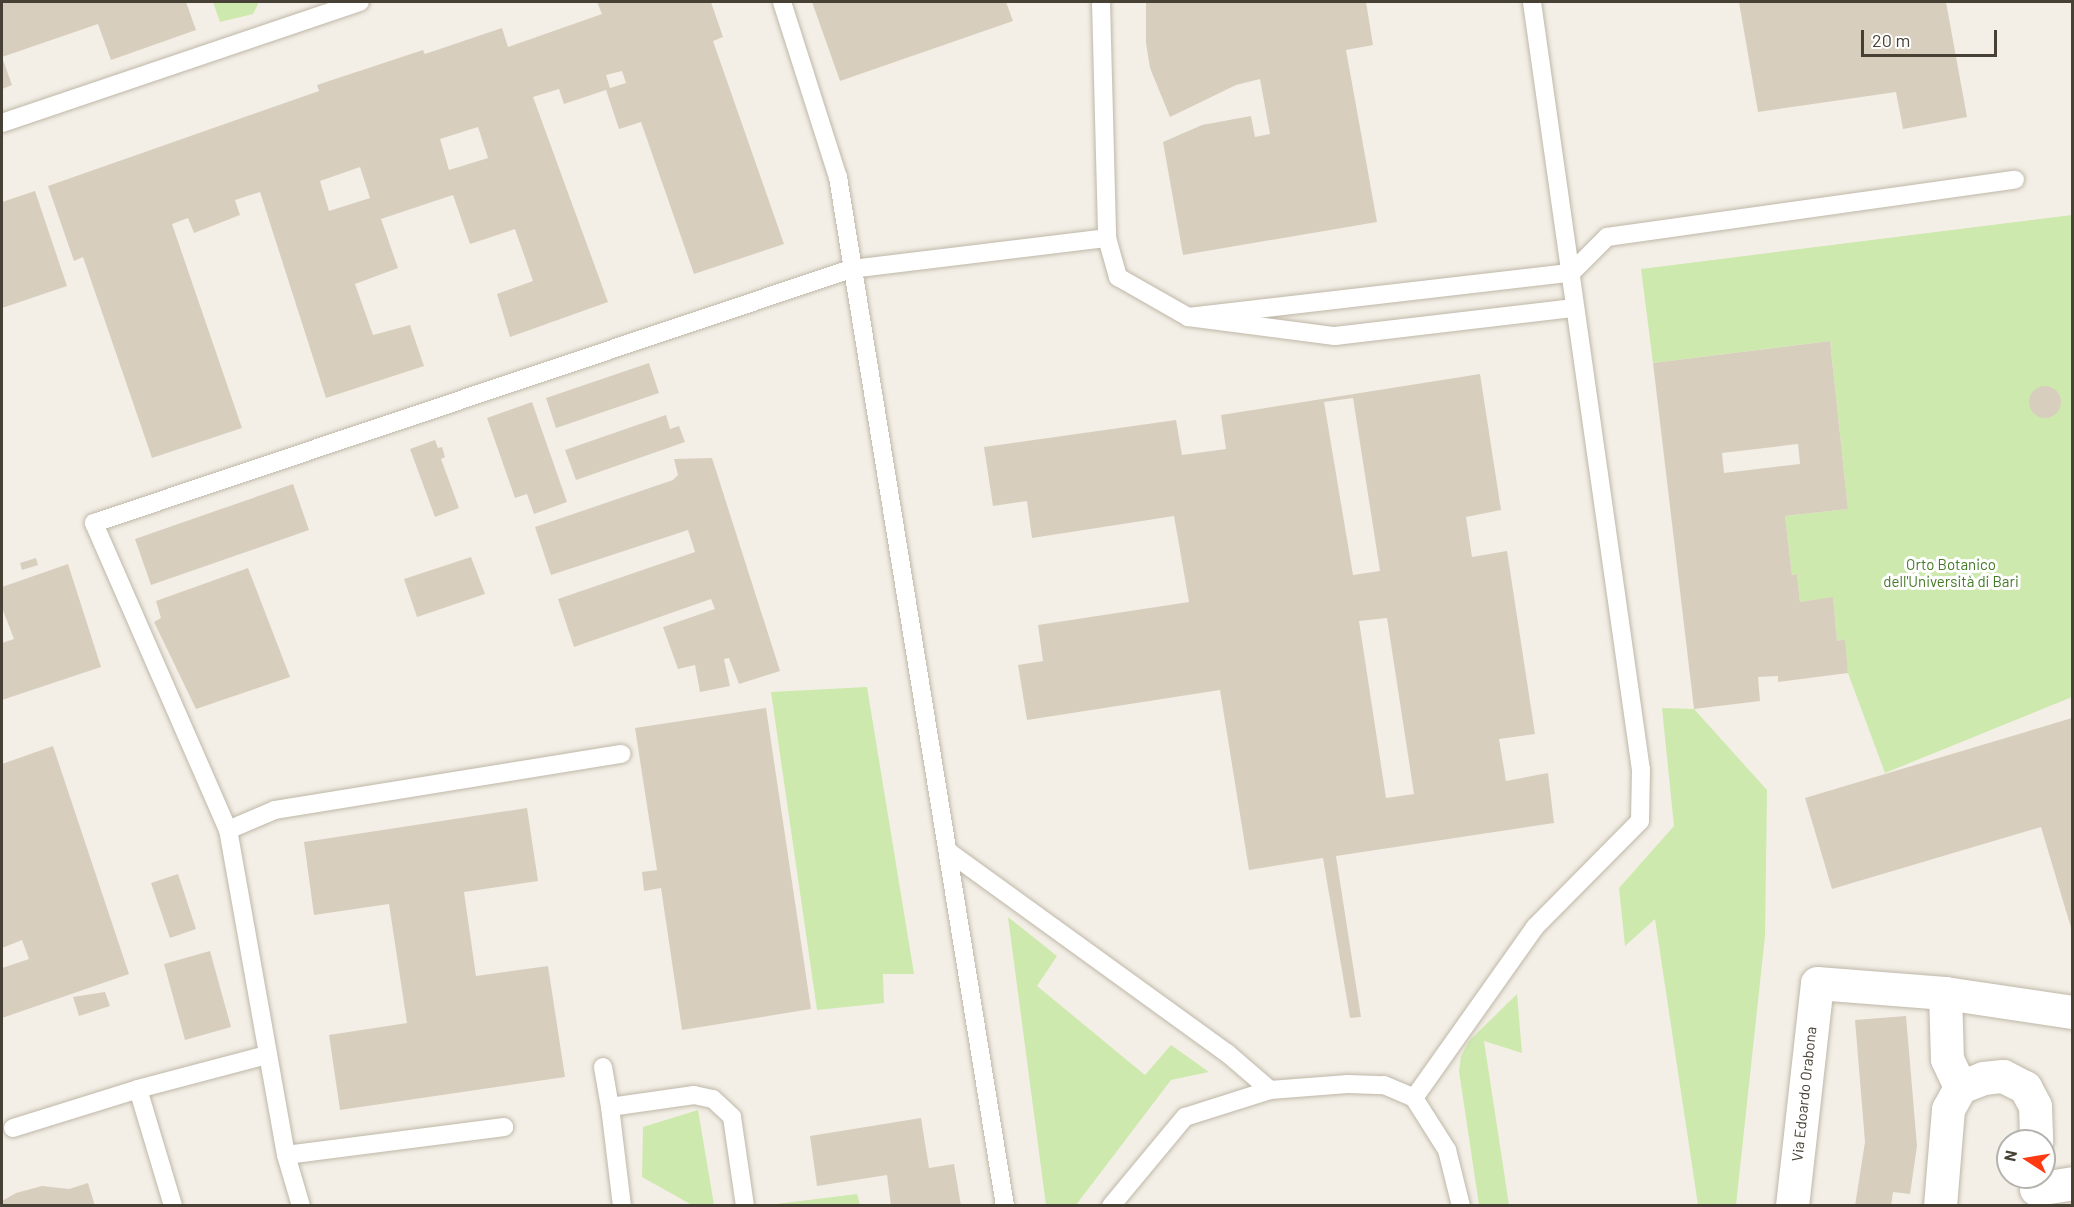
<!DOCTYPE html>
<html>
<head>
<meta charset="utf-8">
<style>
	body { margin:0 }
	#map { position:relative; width:2074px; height:1207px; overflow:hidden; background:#f3efe6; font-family:Barlow,sans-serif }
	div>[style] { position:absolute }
	.green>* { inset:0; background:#cde9ad }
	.building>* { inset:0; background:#d8cebe }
	.round { border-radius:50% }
	.roads { filter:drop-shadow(0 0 2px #bfb7a8) drop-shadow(0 0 2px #bfb7a8) }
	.lane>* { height:18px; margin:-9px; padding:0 9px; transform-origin:9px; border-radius:9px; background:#fff }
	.street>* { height:33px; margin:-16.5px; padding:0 16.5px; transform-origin:16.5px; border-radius:16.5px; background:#fff }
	span { translate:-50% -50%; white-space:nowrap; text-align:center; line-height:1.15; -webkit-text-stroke:6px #fff; paint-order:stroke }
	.park-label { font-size:15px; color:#447a26 }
	.street-label { font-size:15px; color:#464035 }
	.frame { position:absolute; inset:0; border:3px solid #464035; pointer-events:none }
	.north { position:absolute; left:1996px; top:1129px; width:60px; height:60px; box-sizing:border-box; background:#fff; border:2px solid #b5b3ae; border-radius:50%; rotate:282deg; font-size:16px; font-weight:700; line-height:24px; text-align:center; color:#464035 }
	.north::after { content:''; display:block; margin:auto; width:21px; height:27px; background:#ff3911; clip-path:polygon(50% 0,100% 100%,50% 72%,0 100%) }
	.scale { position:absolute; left:1861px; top:30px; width:136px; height:27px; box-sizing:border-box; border:3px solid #464035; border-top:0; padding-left:8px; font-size:18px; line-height:21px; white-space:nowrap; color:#464035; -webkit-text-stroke:4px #fff; paint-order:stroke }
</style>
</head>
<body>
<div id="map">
	<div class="green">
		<i style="clip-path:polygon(213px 2px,259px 2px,253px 14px,220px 22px)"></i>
		<i style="clip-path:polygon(2072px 215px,2072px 697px,1885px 773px,1848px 673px,1844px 639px,1837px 641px,1833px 598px,1800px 602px,1797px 574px,1792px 575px,1785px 516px,1848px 509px,1830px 341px,1653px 363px,1641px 269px)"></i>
		<i style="clip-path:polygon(867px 687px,914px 974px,883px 974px,884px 1003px,817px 1010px,771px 692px)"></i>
		<i style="clip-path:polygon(1662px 708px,1694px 709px,1767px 790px,1765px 936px,1736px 1205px,1698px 1205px,1655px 919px,1625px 946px,1619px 888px,1674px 826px)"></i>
		<i style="clip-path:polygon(1008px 917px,1057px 956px,1037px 986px,1145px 1075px,1171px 1045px,1209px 1072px,1171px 1080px,1076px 1205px,1046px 1205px)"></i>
		<i style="clip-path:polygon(1517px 994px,1522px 1053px,1484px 1041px,1509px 1205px,1479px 1205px,1459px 1071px,1461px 1056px,1469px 1041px)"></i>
		<i style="clip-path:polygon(698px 1110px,714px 1205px,692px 1205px,642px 1177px,643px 1127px)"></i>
		<i style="clip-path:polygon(857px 1194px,860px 1205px,768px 1205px)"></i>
	</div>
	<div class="building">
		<i style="clip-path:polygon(3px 2px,186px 2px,196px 30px,111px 60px,98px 24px,2px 57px,12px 85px,2px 89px)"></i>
		<i style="clip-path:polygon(evenodd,597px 2px,711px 2px,723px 37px,713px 41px,784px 244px,694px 274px,641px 122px,619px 129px,606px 90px,564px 104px,559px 89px,533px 97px,608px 302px,510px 337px,497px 294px,533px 281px,515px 229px,470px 244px,453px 195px,381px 219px,398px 268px,355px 284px,373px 335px,410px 325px,424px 366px,326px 398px,260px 192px,235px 200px,240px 215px,194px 233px,188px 218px,172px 224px,242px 428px,152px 458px,83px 257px,74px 261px,48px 186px,319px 91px,317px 85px,423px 50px,425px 54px,502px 28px,508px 47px,602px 14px,597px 2px,622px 71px,626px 83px,610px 88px,606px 75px,622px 71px,597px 2px,478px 127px,488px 158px,449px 170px,440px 139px,478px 127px,597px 2px,360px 167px,370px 198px,329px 211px,320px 181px,360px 167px)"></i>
		<i style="clip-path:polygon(812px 2px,1006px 2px,1013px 21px,840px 81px)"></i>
		<i style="clip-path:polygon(1146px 2px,1366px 2px,1373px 45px,1346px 50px,1377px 222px,1183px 255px,1163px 142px,1202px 125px,1251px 116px,1255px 137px,1270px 134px,1260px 79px,1236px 85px,1170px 117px,1150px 68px,1146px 43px)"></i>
		<i style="clip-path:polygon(1739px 2px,1946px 2px,1967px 117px,1903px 129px,1896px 92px,1758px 112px)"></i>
		<i style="clip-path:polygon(35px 191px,67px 286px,2px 308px,2px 202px)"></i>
		<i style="clip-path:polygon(evenodd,1830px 341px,1848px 509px,1785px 516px,1792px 575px,1797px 574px,1800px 602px,1833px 597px,1837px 641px,1845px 639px,1848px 673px,1778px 682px,1778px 676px,1758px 677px,1760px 701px,1694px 709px,1653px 363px,1830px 341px,1798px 444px,1800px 464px,1724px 473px,1722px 453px,1798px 444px)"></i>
		<i style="clip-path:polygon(649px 363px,659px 393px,556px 428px,546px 398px)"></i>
		<i style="clip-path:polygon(evenodd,1480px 374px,1501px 510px,1466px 517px,1472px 557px,1507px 551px,1535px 734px,1499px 739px,1506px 781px,1548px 773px,1554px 823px,1336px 856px,1361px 1017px,1350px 1018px,1323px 858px,1249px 870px,1220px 690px,1027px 720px,1018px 665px,1043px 661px,1038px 625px,1189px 602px,1174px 516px,1032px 538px,1027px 501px,993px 506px,984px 447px,1176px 420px,1182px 455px,1226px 449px,1221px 415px,1480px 374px,1353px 398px,1380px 571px,1353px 575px,1324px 402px,1353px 398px,1480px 374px,1387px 618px,1414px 794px,1386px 798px,1359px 621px,1387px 618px)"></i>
		<i class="round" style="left:2029px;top:386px;width:32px;height:32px"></i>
		<i style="clip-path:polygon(532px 402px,567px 502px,534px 514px,527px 494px,515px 498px,487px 418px)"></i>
		<i style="clip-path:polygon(666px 415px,670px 429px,679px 426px,685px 442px,576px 480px,565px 450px)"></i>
		<i style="clip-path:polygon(435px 440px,438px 448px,442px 447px,445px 457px,441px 459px,459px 508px,435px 517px,410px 449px)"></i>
		<i style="clip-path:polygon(712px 458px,780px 671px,739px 684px,729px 658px,724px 659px,730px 686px,700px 692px,695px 665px,678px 669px,663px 627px,715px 609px,711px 599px,574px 647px,558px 599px,695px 552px,688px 530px,551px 575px,535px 527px,673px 480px,678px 475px,674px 459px)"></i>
		<i style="clip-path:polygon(293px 484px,309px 530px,151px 585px,135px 539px)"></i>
		<i style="clip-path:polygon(471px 557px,485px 594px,417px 617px,404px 579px)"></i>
		<i style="clip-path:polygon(36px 558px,38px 565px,22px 570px,20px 563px)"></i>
		<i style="clip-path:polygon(68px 564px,101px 667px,2px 700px,2px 643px,14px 639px,2px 608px,2px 587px)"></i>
		<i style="clip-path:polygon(248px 568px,290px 677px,196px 709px,154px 622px,161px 618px,156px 601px)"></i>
		<i style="clip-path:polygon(766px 708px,811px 1009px,682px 1030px,661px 888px,644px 891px,642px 872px,657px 870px,635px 728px)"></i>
		<i style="clip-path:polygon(2072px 718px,2072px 931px,2041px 827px,1832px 889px,1805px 798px)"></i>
		<i style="clip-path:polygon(53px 746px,129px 974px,2px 1018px,2px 968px,29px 959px,22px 940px,2px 948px,2px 764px)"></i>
		<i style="clip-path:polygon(527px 808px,538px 881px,464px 892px,476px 976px,548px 966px,565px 1077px,340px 1110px,329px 1035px,407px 1023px,389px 904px,314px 915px,304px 842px)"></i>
		<i style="clip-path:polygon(178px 874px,196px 929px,170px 938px,151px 883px)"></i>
		<i style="clip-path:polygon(210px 951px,231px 1027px,185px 1040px,164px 964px)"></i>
		<i style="clip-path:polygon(105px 992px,110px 1006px,79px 1016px,73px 997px)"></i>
		<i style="clip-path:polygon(1906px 1016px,1917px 1146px,1910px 1194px,1893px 1192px,1891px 1206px,1855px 1206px,1865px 1142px,1855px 1020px)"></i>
		<i style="clip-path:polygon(921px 1118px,929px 1168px,954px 1164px,961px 1206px,891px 1206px,887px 1175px,817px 1186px,810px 1136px)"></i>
		<i style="clip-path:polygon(88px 1183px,95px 1206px,2px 1206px,2px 1201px,16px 1193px,42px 1186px,69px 1189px)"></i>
	</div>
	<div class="roads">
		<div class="lane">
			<i style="left:782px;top:2px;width:184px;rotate:72.3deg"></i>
			<i style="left:838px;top:177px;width:1042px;rotate:80.78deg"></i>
			<i style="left:1101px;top:2px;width:236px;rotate:88.5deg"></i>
			<i style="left:1107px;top:238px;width:41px;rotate:74.2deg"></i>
			<i style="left:1118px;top:277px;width:81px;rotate:29.7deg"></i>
			<i style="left:1188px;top:317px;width:148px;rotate:7.4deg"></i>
			<i style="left:1335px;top:336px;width:241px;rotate:-6.7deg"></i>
			<i style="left:2px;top:123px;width:378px;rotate:-18.7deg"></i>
			<i style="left:1188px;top:317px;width:386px;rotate:-6.6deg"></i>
			<i style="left:1571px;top:273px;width:51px;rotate:-45deg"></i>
			<i style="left:1607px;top:237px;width:412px;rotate:-8deg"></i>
			<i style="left:228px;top:830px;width:335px;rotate:-113.6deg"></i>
			<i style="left:94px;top:523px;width:798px;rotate:-18.55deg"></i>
			<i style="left:851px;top:269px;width:258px;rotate:-6.9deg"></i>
			<i style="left:949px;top:852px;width:343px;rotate:35.9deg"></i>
			<i style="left:1227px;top:1053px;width:57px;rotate:40.7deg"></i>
			<i style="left:603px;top:1067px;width:41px;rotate:80.1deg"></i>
			<i style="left:610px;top:1107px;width:85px;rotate:-8.1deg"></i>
			<i style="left:694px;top:1095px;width:19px;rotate:12deg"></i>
			<i style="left:713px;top:1099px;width:26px;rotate:43deg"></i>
			<i style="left:732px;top:1117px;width:90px;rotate:81.7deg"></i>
			<i style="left:138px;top:1089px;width:122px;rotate:73.3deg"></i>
			<i style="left:1414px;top:1098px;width:209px;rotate:-54.7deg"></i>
			<i style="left:1535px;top:927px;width:149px;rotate:-45.3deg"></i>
			<i style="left:1640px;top:821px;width:51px;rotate:-88.9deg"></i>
			<i style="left:1641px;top:770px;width:776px;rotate:-98.08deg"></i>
			<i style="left:610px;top:1107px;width:100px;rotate:83.1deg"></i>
			<i style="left:13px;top:1128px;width:131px;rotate:-17.3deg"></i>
			<i style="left:138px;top:1089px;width:133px;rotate:-14.8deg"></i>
			<i style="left:286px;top:1155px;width:220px;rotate:-7.3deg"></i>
			<i style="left:301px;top:1206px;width:53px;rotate:-106.4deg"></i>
			<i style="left:286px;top:1155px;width:330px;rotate:-100.1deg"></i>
			<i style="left:228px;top:830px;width:51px;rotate:-23.1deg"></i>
			<i style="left:275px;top:810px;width:351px;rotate:-9.2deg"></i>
			<i style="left:1111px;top:1206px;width:116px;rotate:-50.3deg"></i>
			<i style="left:1185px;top:1117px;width:89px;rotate:-17.6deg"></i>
			<i style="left:1270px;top:1090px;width:78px;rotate:-4.4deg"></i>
			<i style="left:1348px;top:1084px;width:36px;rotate:2deg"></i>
			<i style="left:1384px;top:1085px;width:33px;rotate:23deg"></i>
			<i style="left:1414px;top:1098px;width:62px;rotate:57.6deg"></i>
			<i style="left:1447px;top:1150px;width:58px;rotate:76deg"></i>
		</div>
		<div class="street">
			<i style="left:1945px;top:993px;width:66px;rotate:88.3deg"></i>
			<i style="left:1947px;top:1059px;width:31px;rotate:65deg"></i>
			<i style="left:2036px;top:1189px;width:36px;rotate:-9deg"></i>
			<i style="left:1792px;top:1206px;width:224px;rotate:-83.6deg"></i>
			<i style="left:1817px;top:983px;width:128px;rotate:4.5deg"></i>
			<i style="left:1945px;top:993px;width:128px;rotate:8.5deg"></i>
			<i style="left:1940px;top:1206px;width:97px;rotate:-85.3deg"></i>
			<i style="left:1948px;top:1109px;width:25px;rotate:-61deg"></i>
			<i style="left:1960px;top:1087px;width:25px;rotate:-21deg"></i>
			<i style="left:1983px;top:1078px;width:20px;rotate:-6deg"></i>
			<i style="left:2003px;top:1076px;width:25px;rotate:27deg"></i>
			<i style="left:2025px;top:1087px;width:21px;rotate:62deg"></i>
			<i style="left:2035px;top:1106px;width:35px;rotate:88deg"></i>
		</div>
	</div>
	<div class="park-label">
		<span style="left:1951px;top:573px">Orto Botanico<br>dell'Università di Bari</span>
	</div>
	<div class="street-label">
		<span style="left:1804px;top:1094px;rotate:-84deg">Via Edoardo Orabona</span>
	</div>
	<div class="frame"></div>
	<div class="north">N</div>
	<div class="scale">20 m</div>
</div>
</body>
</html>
